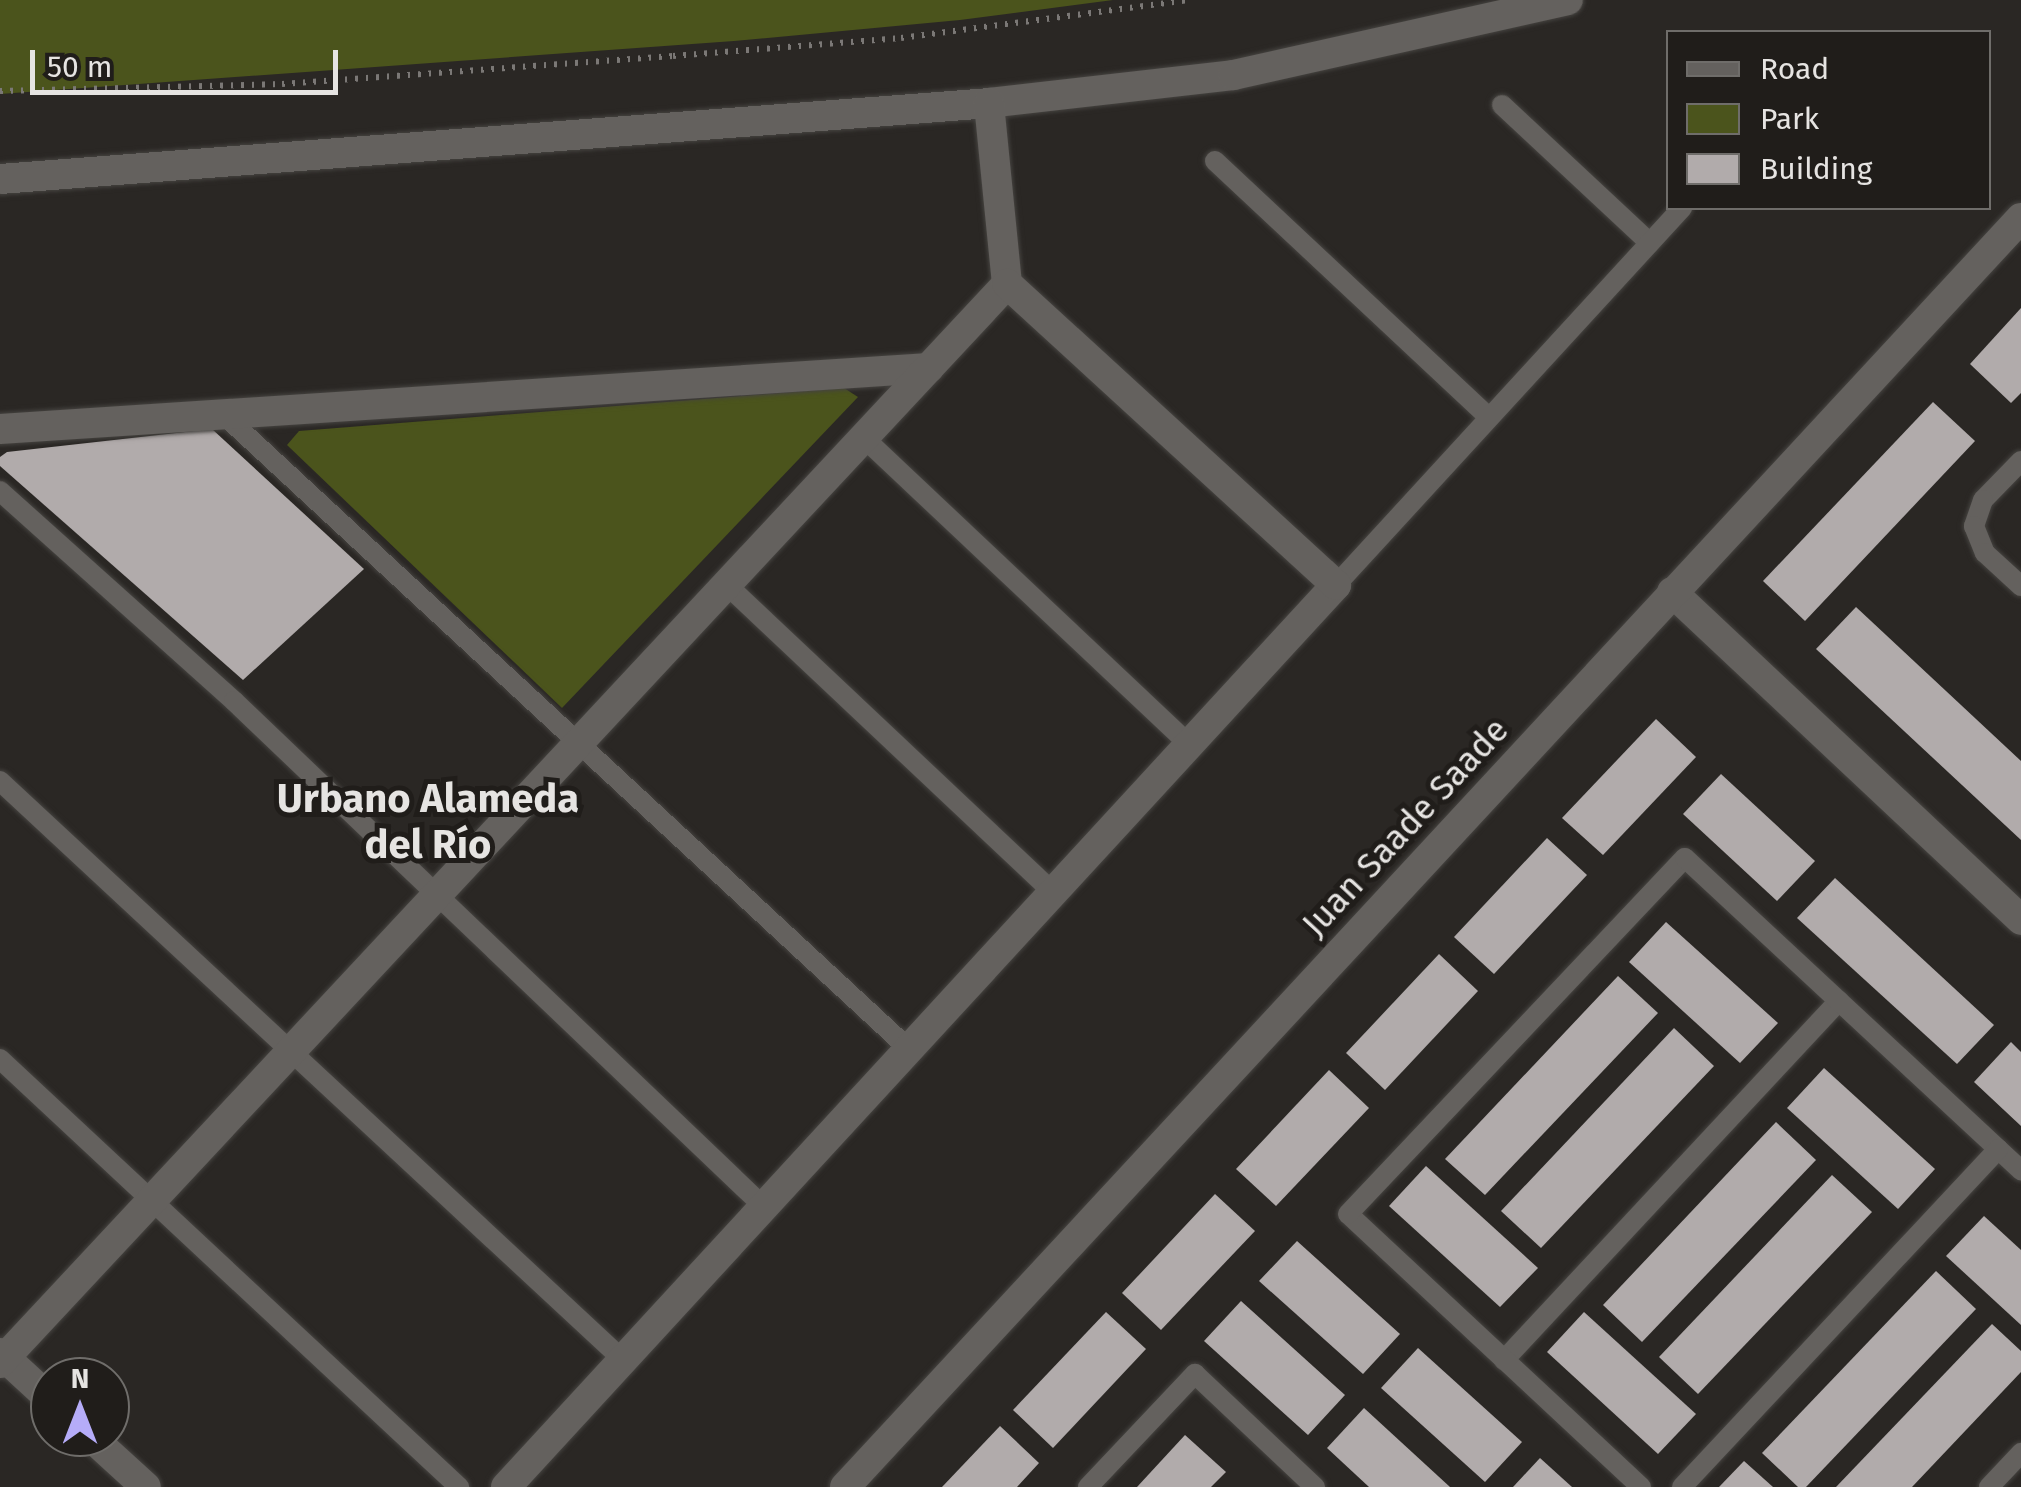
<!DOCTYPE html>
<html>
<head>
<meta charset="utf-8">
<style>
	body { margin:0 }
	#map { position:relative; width:2021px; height:1487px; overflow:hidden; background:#2a2724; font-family:"Fira Sans",sans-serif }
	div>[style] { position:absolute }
	.green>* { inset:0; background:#4b541c }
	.building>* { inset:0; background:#b1abab }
	.path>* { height:6px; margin-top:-3px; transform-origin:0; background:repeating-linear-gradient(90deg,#7b7876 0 2.5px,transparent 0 10.5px) }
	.roads { filter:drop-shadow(0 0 2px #454340) drop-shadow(0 0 2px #454340) }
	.service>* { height:20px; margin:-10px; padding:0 10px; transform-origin:10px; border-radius:10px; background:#64615e }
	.minor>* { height:30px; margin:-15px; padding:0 15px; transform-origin:15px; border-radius:15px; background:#64615e }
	span { translate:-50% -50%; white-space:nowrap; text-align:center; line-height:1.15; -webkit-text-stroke:10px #201d1a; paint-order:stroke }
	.street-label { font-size:35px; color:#e6e4e2 }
	.quarter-label { font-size:40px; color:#e6e4e2; font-weight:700 }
	.legend { position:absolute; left:1666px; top:30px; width:325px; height:180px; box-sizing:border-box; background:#201d1a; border:2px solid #6f6d6a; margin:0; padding:12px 18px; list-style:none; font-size:30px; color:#e6e4e2 }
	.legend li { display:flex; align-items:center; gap:20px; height:50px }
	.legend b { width:50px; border:2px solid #6f6d6a }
	.north { position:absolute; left:30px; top:1357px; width:100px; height:100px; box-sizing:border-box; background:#201d1a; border:2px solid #6f6d6a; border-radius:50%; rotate:0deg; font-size:28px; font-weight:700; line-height:40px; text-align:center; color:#e6e4e2 }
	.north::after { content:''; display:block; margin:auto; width:35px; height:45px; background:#b5acf8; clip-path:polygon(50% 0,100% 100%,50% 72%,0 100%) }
	.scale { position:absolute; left:30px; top:50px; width:308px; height:45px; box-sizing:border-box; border:5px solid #e6e4e2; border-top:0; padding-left:12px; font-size:30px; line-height:35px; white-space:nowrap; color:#e6e4e2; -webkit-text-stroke:8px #201d1a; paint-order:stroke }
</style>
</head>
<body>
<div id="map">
	<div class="green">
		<i style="clip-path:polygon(0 0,1113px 0,960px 20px,734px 41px,0 94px)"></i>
		<i style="clip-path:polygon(844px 388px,858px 397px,562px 708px,287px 445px,299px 431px)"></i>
	</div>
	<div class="building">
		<i style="clip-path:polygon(2021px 308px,2021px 393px,2011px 403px,1970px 364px)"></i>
		<i style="clip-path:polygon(1933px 402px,1975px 441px,1805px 621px,1763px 581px)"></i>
		<i style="clip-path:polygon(212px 429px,364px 569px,243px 680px,0 466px,0 457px,7px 452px)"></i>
		<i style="clip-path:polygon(1856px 607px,2021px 761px,2021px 840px,1816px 649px)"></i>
		<i style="clip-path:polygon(1656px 719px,1696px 757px,1603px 855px,1562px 818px)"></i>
		<i style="clip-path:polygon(1721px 774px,1815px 861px,1777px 901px,1683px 814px)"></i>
		<i style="clip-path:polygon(1547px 838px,1587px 875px,1494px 974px,1454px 937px)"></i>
		<i style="clip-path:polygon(1835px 878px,1994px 1025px,1957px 1064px,1797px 918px)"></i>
		<i style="clip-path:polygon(1666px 922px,1778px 1023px,1740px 1063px,1629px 962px)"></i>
		<i style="clip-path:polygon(1439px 954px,1478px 991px,1385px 1090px,1346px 1053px)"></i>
		<i style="clip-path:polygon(1618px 976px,1658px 1013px,1485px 1195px,1445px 1159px)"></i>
		<i style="clip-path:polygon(1674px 1028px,1714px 1066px,1541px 1248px,1501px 1211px)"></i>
		<i style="clip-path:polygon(2011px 1042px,2021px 1052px,2021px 1126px,1974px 1082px)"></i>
		<i style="clip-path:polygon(1824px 1068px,1935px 1169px,1898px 1209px,1787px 1108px)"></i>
		<i style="clip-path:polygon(1329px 1070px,1369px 1108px,1276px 1206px,1236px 1169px)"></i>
		<i style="clip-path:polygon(1776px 1122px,1816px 1160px,1642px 1342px,1603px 1305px)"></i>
		<i style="clip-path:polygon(1426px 1166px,1538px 1268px,1500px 1307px,1389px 1206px)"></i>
		<i style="clip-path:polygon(1832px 1175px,1872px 1212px,1698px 1394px,1659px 1357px)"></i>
		<i style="clip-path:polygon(1215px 1194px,1255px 1231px,1161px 1330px,1122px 1293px)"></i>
		<i style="clip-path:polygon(1984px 1216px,2021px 1250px,2021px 1325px,1946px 1256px)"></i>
		<i style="clip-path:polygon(1297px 1241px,1400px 1334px,1363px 1374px,1259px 1281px)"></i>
		<i style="clip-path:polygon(1936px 1271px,1976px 1309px,1806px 1487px,1798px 1487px,1762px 1453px)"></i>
		<i style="clip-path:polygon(1241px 1301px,1345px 1395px,1308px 1435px,1204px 1341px)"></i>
		<i style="clip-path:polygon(1106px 1312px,1146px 1349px,1053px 1448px,1013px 1410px)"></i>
		<i style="clip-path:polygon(1584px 1312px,1696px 1414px,1658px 1454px,1547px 1352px)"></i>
		<i style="clip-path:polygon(1992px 1324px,2021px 1351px,2021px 1372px,1912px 1487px,1836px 1487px)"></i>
		<i style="clip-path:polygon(1418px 1348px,1522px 1442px,1485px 1482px,1381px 1388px)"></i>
		<i style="clip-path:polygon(1364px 1408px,1450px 1487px,1369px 1487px,1327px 1448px)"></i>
		<i style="clip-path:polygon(1000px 1426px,1039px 1463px,1017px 1487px,942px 1487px)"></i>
		<i style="clip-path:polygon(1185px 1435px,1226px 1472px,1211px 1487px,1137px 1487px)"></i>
		<i style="clip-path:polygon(1540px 1458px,1572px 1487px,1513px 1487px)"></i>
		<i style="clip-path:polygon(1744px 1461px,1773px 1487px,1719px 1487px)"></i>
	</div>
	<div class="path">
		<i style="left:0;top:91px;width:282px;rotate:-1.4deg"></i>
		<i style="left:282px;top:84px;width:392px;rotate:-4.1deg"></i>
		<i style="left:673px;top:56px;width:229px;rotate:-4.5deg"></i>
		<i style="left:901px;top:38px;width:290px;rotate:-7.5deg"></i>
	</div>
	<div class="roads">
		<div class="service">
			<i style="left:1502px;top:105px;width:202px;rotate:43deg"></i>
			<i style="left:1215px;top:161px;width:375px;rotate:43.1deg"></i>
			<i style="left:223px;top:414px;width:935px;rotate:42.79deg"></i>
			<i style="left:864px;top:438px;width:446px;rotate:43.3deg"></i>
			<i style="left:2021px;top:461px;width:54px;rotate:134.3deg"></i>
			<i style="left:1983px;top:500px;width:28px;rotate:109deg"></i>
			<i style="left:1974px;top:526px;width:29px;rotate:68deg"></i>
			<i style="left:1985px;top:553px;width:49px;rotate:42.5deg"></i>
			<i style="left:0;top:491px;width:314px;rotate:41.9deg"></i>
			<i style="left:234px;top:701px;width:733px;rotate:43.67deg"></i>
			<i style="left:727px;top:585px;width:448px;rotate:43.3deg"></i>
			<i style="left:1336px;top:585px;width:512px;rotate:-47.46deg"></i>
			<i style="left:0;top:781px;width:851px;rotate:42.9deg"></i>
			<i style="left:0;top:1059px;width:628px;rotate:43deg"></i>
			<i style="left:1504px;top:1360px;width:491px;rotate:-47deg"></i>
			<i style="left:1088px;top:1487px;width:156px;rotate:-46.6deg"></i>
			<i style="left:1195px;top:1374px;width:165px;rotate:43.3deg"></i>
			<i style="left:1641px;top:1487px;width:400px;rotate:-137deg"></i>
			<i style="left:1348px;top:1214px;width:490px;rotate:-46.6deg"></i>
			<i style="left:1685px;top:858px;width:459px;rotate:42.9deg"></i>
			<i style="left:1682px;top:1487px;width:463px;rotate:-46.9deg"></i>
			<i style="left:1989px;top:1487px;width:47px;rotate:-46.7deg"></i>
		</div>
		<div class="minor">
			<i style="left:0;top:179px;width:992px;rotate:-4.39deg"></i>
			<i style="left:989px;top:103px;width:246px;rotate:-6.5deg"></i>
			<i style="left:1233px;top:75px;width:343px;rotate:-12.6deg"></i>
			<i style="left:0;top:429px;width:931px;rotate:-3.76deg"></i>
			<i style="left:1672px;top:592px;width:479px;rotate:43.2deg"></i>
			<i style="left:0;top:1353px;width:68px;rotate:42.6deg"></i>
			<i style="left:0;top:1363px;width:1476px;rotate:-46.98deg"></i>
			<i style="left:1007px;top:284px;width:182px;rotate:-95.7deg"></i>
			<i style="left:91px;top:1437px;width:74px;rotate:42.3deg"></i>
			<i style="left:506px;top:1487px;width:1226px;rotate:-47.38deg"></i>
			<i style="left:1336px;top:585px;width:446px;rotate:-137.5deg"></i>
			<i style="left:845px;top:1487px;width:1730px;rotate:-47.18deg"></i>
		</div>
	</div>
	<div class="street-label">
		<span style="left:1405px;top:827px;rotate:-47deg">Juan Saade Saade</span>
	</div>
	<div class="quarter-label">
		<span style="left:428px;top:822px">Urbano Alameda<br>del Río</span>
	</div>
	<ul class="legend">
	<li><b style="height:12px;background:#64615e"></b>Road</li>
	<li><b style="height:28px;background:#4b541c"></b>Park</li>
	<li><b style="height:28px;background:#b1abab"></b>Building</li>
	</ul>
	<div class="north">N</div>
	<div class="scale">50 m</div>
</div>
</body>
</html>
